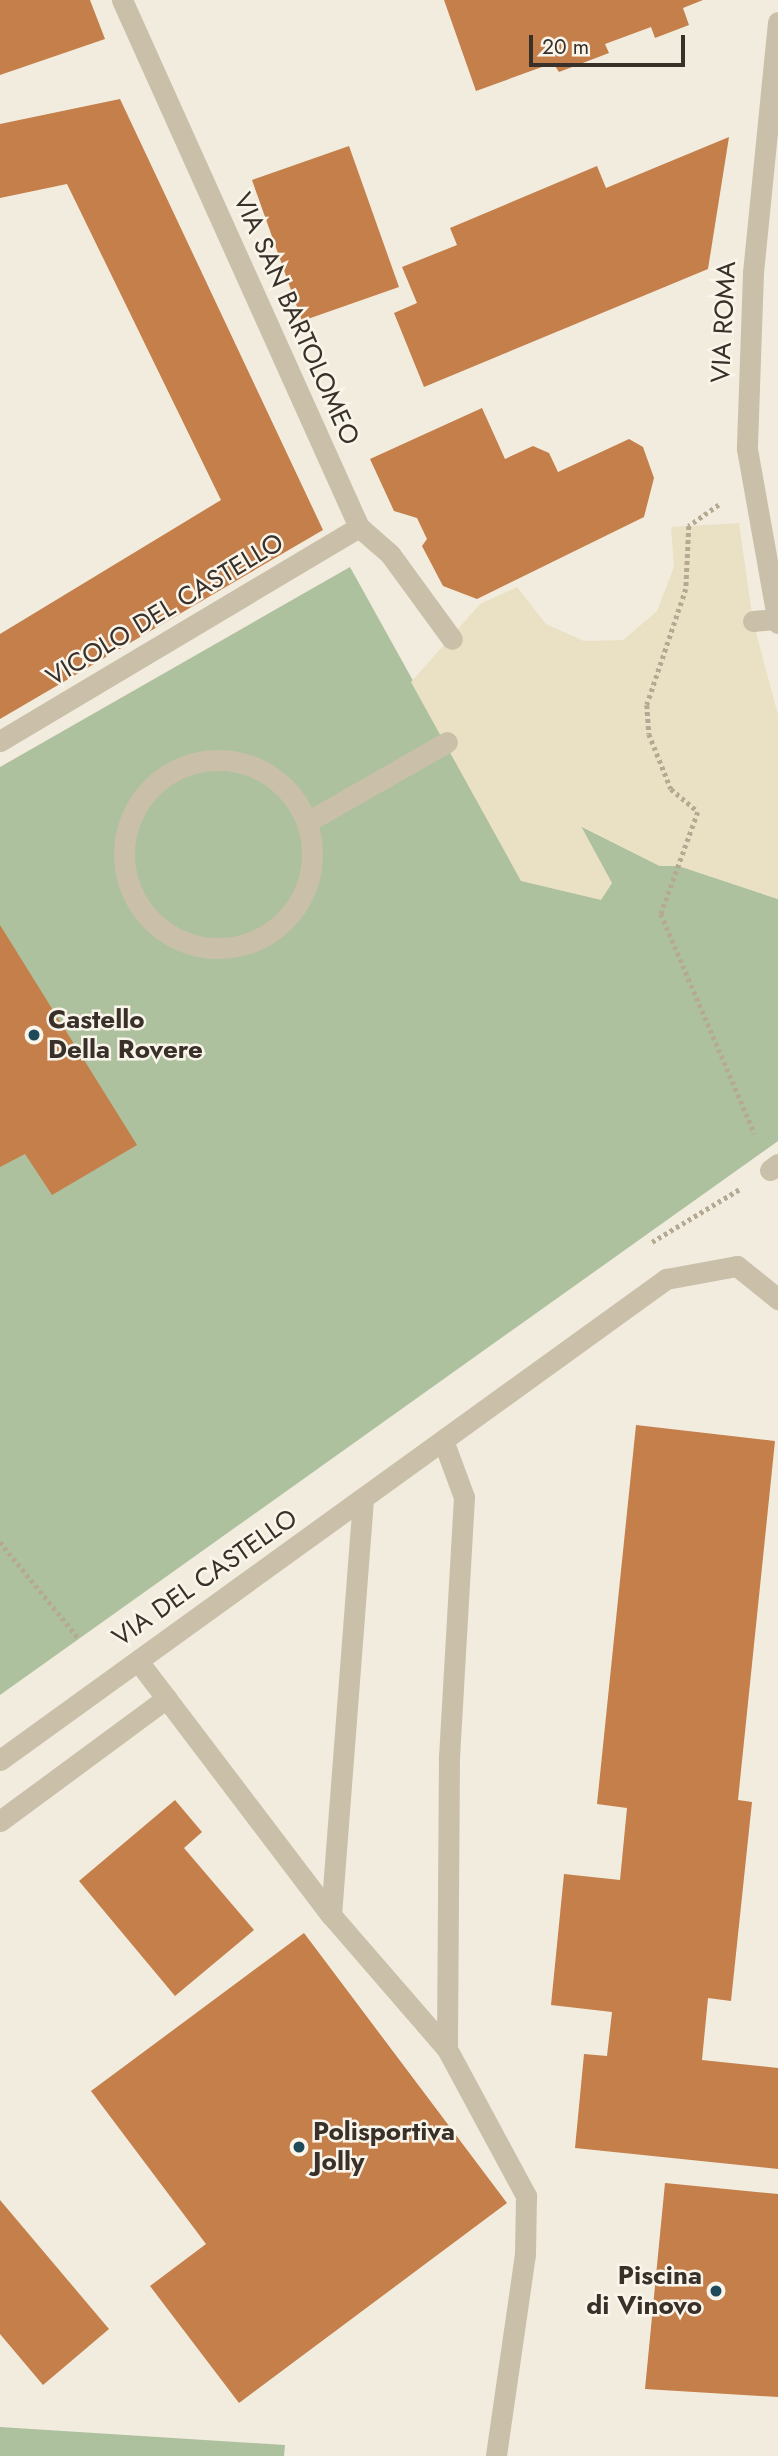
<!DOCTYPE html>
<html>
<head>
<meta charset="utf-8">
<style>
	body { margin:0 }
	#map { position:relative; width:778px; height:2456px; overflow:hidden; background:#f2ecde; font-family:Jost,sans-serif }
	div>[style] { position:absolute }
	.green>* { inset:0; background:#aec19e }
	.plaza>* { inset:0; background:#eae1c5 }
	.building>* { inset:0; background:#c47f4a }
	.path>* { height:4.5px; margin-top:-2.25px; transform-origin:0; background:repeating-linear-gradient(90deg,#b6a994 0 3.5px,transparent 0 7px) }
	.minor>* { height:21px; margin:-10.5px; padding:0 10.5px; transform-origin:10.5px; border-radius:10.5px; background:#cabfa9 }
	.minor>.ring { margin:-10.5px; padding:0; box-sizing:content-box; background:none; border:21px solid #cabfa9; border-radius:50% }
	.dots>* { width:19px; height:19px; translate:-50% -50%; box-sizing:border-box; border:4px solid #faf5ea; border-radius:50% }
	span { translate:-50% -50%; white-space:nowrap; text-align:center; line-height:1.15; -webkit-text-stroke:5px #faf5ea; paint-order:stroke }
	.street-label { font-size:26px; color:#383029 }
	.poi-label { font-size:26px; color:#383029; font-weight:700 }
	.left { translate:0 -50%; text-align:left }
	.right { translate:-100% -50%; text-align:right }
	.scale { position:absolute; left:529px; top:35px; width:156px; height:32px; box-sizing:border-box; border:4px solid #383029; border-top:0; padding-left:9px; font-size:21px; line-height:24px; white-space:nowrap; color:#383029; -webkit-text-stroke:5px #faf5ea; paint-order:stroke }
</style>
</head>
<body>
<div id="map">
	<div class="green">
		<i style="clip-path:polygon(350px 567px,447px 742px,611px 883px,580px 826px,660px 866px,679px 866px,778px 899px,778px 1141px,0 1695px,0 767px)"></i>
		<i style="clip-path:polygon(0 2427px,285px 2445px,284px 2456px,0 2456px)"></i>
	</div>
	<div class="plaza">
		<i style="clip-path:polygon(739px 523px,753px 621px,778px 715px,778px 899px,679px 866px,660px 866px,581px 826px,612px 883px,601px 900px,521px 881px,411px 682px,480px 604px,517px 587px,546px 624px,584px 641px,623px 640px,657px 611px,674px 567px,671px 527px)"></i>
	</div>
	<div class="building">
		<i style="clip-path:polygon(0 0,90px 0,105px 39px,0 75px)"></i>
		<i style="clip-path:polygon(444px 0,703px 0,683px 8px,689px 25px,655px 38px,651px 27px,605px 44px,609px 53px,559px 72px,553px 63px,476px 91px)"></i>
		<i style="clip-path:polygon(120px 99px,323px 530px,0 719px,0 634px,221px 500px,67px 184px,0 198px,0 124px)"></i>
		<i style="clip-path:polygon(729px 137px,708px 269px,424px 387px,394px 313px,417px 303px,402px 267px,457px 245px,450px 228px,597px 166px,606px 188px)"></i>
		<i style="clip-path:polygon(349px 146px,399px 287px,302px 321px,252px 180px)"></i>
		<i style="clip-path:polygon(482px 408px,505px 459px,533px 446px,549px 453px,558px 472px,629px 439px,643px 447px,654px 478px,644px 517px,477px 599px,443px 586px,422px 546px,427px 539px,417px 518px,394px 511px,370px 459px)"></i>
		<i style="clip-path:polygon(0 925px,137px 1145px,52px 1195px,25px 1154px,0 1167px)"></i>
		<i style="clip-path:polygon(636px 1425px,775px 1441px,738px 1800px,752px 1802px,731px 2001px,708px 1998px,702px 2060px,778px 2068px,778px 2169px,575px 2148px,584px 2054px,607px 2056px,612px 2012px,551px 2005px,564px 1874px,620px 1880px,627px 1808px,597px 1804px)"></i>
		<i style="clip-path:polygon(175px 1800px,202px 1832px,184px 1848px,254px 1930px,175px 1996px,79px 1881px)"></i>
		<i style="clip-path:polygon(304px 1933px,507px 2203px,239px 2403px,150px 2286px,206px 2244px,91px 2091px)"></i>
		<i style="clip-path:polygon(665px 2183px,778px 2194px,778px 2397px,645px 2389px)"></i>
		<i style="clip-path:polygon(0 2200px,109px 2329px,43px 2385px,0 2334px)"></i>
	</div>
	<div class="path">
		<i style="left:719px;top:505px;width:37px;rotate:145deg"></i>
		<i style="left:689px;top:526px;width:63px;rotate:92.7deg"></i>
		<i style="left:686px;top:589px;width:122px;rotate:108.6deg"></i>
		<i style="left:647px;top:705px;width:29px;rotate:86deg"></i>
		<i style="left:649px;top:734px;width:59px;rotate:68.2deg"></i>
		<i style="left:671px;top:789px;width:35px;rotate:40deg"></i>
		<i style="left:698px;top:812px;width:109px;rotate:109.9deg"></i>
		<i style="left:661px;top:914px;width:239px;rotate:66.9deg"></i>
		<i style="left:652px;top:1242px;width:103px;rotate:-31.1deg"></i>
		<i style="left:0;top:1542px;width:125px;rotate:50.8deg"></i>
	</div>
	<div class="minor">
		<i style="left:122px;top:0;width:578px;rotate:65.79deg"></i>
		<i style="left:359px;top:527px;width:41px;rotate:41.1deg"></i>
		<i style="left:390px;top:554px;width:105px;rotate:53.9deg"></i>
		<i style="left:778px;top:22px;width:252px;rotate:95.7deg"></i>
		<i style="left:753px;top:273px;width:176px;rotate:92deg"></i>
		<i style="left:747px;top:449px;width:177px;rotate:79.9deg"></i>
		<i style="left:753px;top:621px;width:25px;rotate:-5deg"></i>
		<i style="left:0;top:741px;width:418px;rotate:-30.8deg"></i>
		<i class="ring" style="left:124px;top:760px;width:167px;height:167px"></i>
		<i style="left:307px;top:822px;width:161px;rotate:-29.7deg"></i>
		<i style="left:770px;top:1170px;width:10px;rotate:-37deg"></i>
		<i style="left:444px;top:1443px;width:58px;rotate:69.7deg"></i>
		<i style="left:464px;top:1497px;width:259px;rotate:93.3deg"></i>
		<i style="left:449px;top:1756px;width:293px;rotate:90.4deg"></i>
		<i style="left:138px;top:1661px;width:319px;rotate:52.8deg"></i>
		<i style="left:331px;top:1915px;width:177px;rotate:49.1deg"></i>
		<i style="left:447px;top:2049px;width:167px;rotate:61.7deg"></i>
		<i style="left:526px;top:2196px;width:58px;rotate:91deg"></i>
		<i style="left:525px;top:2254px;width:204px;rotate:98.2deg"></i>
		<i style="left:0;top:1760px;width:822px;rotate:-35.84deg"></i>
		<i style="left:666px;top:1279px;width:72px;rotate:-10.4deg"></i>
		<i style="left:737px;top:1266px;width:53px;rotate:38.8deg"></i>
		<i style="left:0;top:1821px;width:207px;rotate:-36.4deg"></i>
		<i style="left:331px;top:1915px;width:415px;rotate:-85.6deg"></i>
	</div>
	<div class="dots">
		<i style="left:34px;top:1035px;background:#1f4a59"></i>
		<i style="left:299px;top:2147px;background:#1f4a59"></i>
		<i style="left:716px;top:2291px;background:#1f4a59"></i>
	</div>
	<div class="street-label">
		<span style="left:296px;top:319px;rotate:66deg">VIA SAN BARTOLOMEO</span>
		<span style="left:724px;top:322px;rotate:-87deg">VIA ROMA</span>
		<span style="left:165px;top:610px;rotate:-31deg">VICOLO DEL CASTELLO</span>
		<span style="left:205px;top:1578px;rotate:-35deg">VIA DEL CASTELLO</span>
	</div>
	<div class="poi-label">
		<span class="left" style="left:48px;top:1035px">Castello<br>Della Rovere</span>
		<span class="left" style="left:313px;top:2147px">Polisportiva<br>Jolly</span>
		<span class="right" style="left:702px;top:2291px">Piscina<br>di Vinovo</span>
	</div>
	<div class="scale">20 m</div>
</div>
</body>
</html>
